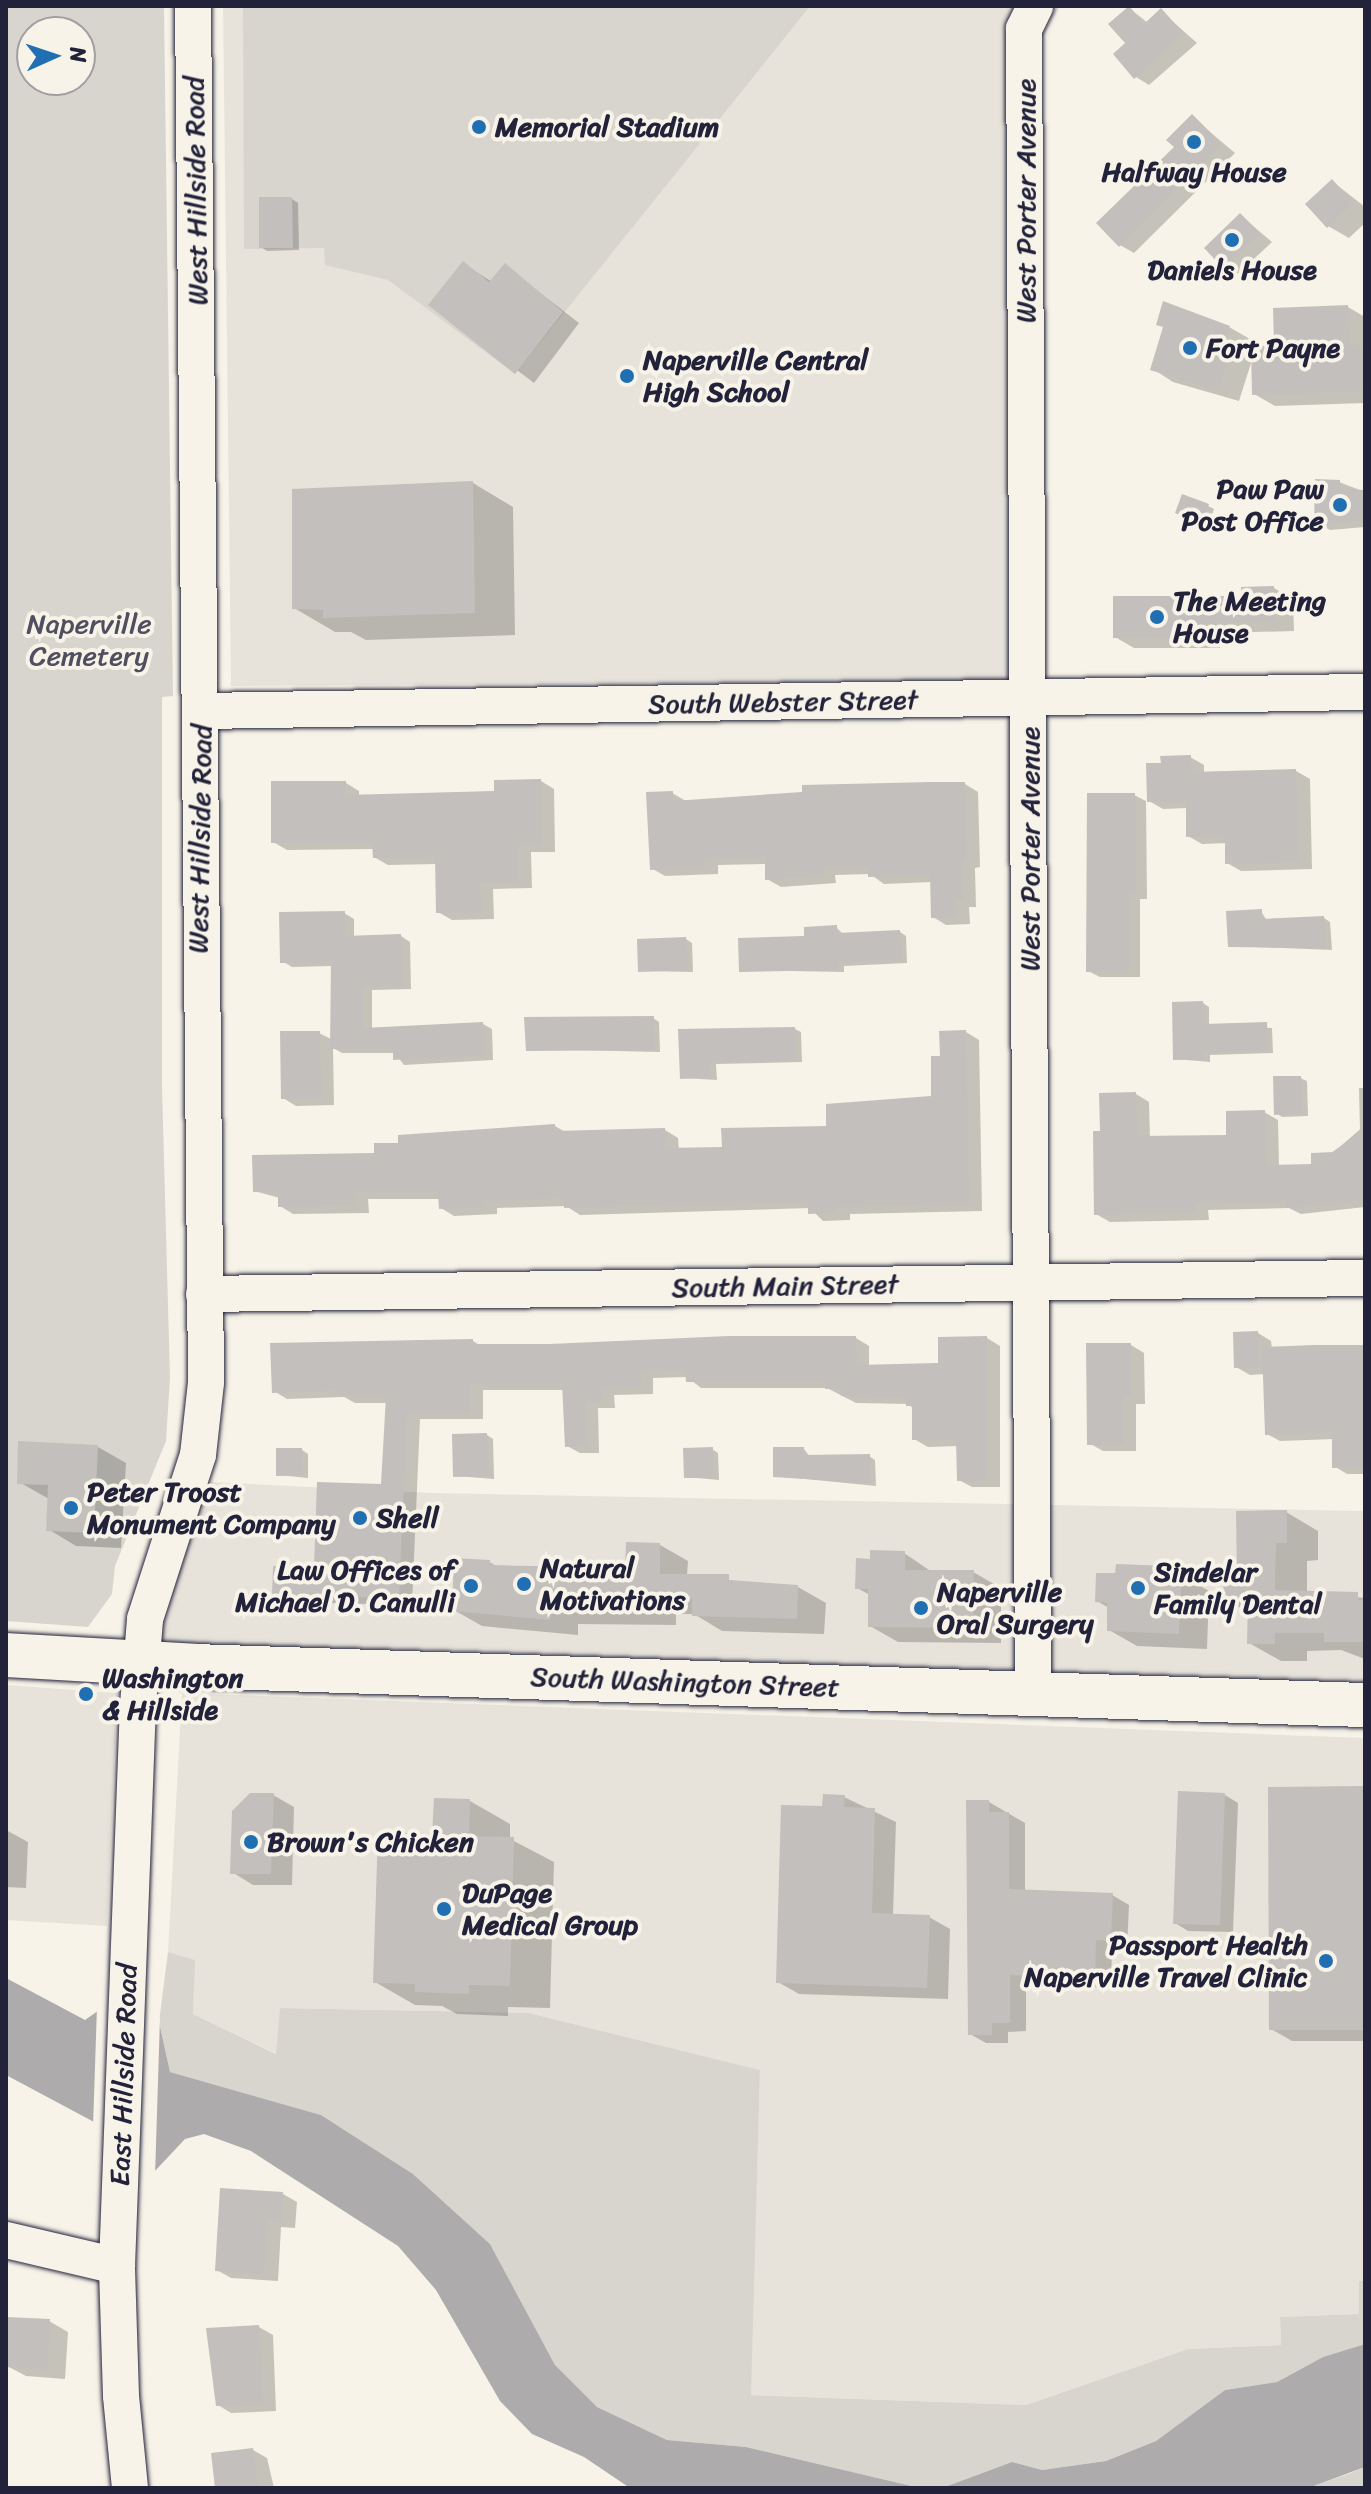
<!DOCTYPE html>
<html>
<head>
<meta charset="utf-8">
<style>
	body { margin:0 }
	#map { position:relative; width:1371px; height:2494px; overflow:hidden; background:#f7f3e8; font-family:Sriracha,sans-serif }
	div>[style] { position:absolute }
	.built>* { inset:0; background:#e7e3db }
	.green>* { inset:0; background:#d8d5cf }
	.water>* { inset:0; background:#aeabad }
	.pier>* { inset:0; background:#f7f3e8 }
	.shadow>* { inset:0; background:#0003 }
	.building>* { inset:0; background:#c2bfbd }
	.roads { filter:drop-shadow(0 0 2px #22223b) drop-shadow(0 0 2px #22223b) }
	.minor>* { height:36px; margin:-18px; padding:0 18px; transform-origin:18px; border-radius:18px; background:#f7f3e8 }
	.major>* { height:44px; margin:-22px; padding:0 22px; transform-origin:22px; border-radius:22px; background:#f7f3e8 }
	.dots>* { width:22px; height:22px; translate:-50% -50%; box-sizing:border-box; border:4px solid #f7f3e8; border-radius:50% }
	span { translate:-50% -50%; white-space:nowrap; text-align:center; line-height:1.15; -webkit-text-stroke:8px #f7f3e8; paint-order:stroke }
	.poi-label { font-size:28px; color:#22223b; font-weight:700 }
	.left { translate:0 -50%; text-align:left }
	.right { translate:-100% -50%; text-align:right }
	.street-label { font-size:28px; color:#22223b }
	.park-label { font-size:28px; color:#504f60 }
	.frame { position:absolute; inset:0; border:8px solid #22223b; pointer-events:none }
	.north { position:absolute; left:16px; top:16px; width:80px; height:80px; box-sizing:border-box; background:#f7f3e8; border:2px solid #a29fa3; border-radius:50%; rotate:87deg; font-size:22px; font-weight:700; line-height:32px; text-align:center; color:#22223b }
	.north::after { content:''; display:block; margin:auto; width:28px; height:36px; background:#1f6fb2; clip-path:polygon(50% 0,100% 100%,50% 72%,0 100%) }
</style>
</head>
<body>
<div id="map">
	<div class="built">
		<i style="clip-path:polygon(223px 6px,1060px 6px,1023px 73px,1029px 680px,231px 686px)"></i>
		<i style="clip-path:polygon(208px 1478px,210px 1482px,432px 1493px,1365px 1511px,1365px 1686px,436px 1650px,155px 1646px)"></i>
		<i style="clip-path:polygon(6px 1685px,117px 1693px,107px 1926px,6px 1920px)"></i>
		<i style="clip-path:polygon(182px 1693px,1365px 1738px,1365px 2280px,1359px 2281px,1359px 2314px,1280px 2317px,1281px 2345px,1188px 2349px,1026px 2405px,750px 2395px,760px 2070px,529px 2013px,281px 2008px,277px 2054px,193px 2014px,194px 1960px,168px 1952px)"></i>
	</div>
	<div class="green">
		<i style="clip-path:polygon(evenodd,6px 6px,164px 6px,173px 696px,162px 697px,162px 1087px,170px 1378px,166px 1441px,115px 1566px,112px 1594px,88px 1627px,6px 1621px,6px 6px,32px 32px,80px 32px,80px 80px,32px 80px,32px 32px)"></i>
		<i style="clip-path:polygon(243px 6px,810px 6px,515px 374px,388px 280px,325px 265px,324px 248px,244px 249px)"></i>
		<i style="clip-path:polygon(168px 1952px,195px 1960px,193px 2014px,276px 2054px,280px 2008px,529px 2013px,760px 2070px,751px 2395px,1026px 2405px,1188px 2349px,1281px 2345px,1280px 2317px,1359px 2314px,1359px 2281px,1365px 2280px,1365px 2344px,1323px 2357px,1277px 2382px,1225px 2390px,1156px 2441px,1106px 2461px,1042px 2470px,1012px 2462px,942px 2488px,920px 2488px,746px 2447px,667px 2440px,597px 2407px,577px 2391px,555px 2365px,490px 2244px,413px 2174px,321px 2115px,170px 2072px,159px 2022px)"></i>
		<i style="clip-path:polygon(1365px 2467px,1365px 2488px,1307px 2488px,1351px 2473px)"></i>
	</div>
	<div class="water">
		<i style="clip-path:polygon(6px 1978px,85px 2020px,102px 2008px,159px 2022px,170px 2072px,321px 2115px,413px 2174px,490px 2244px,555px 2365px,597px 2407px,667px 2440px,746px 2447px,920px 2488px,630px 2488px,584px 2457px,532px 2434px,500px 2401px,436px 2290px,398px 2246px,251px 2151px,204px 2134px,185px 2139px,154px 2172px,94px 2122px,6px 2075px)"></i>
		<i style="clip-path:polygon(1365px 2344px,1365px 2467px,1308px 2488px,942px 2488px,1012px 2462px,1042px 2470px,1106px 2461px,1156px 2441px,1225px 2390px,1277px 2382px,1323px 2357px)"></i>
	</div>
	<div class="pier">
		<i style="clip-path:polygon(103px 2004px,143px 2009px,160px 2018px,155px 2176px,135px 2173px,93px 2127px,97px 2007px)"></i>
	</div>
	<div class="shadow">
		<i style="clip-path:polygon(1129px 8px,1148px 23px,1161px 11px,1197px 43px,1149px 85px,1136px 77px,1128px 44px)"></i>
		<i style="clip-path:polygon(1192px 117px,1235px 153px,1134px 253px,1120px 245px)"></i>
		<i style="clip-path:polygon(1332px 181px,1365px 207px,1365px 223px,1349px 238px,1328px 226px)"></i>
		<i style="clip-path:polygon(292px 199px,298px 203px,299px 250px,267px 251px,261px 247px)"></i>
		<i style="clip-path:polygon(1240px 215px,1272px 242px,1238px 274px,1225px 266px)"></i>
		<i style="clip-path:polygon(464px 264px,492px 282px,505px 266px,579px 323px,534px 383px,430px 304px)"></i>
		<i style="clip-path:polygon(1348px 307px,1365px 317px,1365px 403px,1275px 406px,1254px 394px,1277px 347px)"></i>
		<i style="clip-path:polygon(1229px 327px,1250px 339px,1245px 356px,1252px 360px,1239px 401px,1173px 382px,1153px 369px)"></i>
		<i style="clip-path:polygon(1339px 482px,1365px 492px,1365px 527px,1330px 530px,1316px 522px)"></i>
		<i style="clip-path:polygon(473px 483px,513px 507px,515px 635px,366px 640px,351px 632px,335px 632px,294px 608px)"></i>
		<i style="clip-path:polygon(1208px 506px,1214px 509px,1208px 525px,1184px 516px)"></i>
		<i style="clip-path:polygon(1274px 588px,1293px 599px,1294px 631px,1220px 633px,1220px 648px,1134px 648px,1115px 637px)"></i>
		<i style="clip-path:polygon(1190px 757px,1204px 765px,1204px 774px,1296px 771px,1310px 779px,1312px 869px,1241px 871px,1227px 863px,1227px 843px,1202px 844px,1188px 836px,1188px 808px,1163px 809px,1149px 801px,1163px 765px)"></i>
		<i style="clip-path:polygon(541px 781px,554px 789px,555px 852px,531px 852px,532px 888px,493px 889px,494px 919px,452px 920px,438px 912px,437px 864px,388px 865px,374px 857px,374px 849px,287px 850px,273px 842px,346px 783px,359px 791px,359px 797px,496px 793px)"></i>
		<i style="clip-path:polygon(965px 784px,978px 792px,980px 867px,975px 868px,976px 907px,969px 907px,970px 924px,946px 925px,933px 917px,932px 882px,884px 884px,870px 874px,835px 875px,836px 883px,781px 887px,767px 879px,767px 864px,718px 865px,718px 874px,665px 876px,651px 868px,672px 793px,686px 801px)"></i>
		<i style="clip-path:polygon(1134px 795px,1146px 801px,1147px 899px,1140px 899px,1140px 977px,1100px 977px,1088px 971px)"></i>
		<i style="clip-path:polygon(1261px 911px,1267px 921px,1324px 918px,1330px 922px,1332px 950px,1230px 946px)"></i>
		<i style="clip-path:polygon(344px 913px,354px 919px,354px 938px,401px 936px,410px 942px,411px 989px,372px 990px,372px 1029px,483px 1024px,492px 1029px,493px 1060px,404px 1065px,395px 1053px,342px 1053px,333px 1048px,334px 1105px,296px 1106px,283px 1098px,319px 1033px,333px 1040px,333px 966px,292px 967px,282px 961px)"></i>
		<i style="clip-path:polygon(837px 928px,843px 934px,900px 932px,906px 936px,907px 963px,844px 966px,844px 972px,741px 970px)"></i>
		<i style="clip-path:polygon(686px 939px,692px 943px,693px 972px,640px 971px)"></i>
		<i style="clip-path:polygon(1203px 1003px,1209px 1007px,1209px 1025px,1272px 1028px,1273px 1053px,1210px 1055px,1210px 1062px,1175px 1059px)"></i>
		<i style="clip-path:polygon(653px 1018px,659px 1022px,660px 1052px,528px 1049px)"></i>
		<i style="clip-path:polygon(795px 1029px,801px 1032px,802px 1062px,716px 1064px,717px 1080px,682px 1078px,680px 1031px)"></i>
		<i style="clip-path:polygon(966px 1032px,979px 1040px,982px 1211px,850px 1214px,850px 1220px,823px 1221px,810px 1208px,580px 1215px,566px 1206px,497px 1208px,497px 1214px,454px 1216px,441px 1208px,440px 1199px,368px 1199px,369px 1213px,293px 1214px,280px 1206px,280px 1198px,254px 1191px,400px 1145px,555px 1126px,567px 1133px,665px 1130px,678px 1138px,679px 1150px,724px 1149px,828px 1128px,933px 1097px,942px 1058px)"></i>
		<i style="clip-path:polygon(1300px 1078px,1307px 1081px,1308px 1116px,1282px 1117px,1276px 1113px)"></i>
		<i style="clip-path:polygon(1359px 1088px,1365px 1088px,1365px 1207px,1301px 1214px,1289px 1208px,1208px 1210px,1209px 1220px,1110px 1222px,1096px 1214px,1102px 1133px,1136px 1094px,1149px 1102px,1150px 1138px,1228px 1137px,1264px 1112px,1278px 1120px,1279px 1167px,1313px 1166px,1360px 1132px)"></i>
		<i style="clip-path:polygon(1258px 1333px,1271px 1341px,1272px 1349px,1365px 1347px,1365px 1474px,1347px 1474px,1334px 1466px,1334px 1439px,1280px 1441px,1267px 1434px,1265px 1374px,1250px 1375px,1236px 1367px)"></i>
		<i style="clip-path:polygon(856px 1338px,869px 1346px,869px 1366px,940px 1365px,987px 1338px,1000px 1346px,1000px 1487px,972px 1487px,959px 1480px,958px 1446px,928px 1447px,914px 1439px,914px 1409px,908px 1404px,856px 1403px,827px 1388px,701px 1388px,687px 1377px,653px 1378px,653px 1394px,614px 1395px,615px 1408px,598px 1408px,599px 1453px,580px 1453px,567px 1446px,564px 1390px,483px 1390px,483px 1419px,420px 1419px,412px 1605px,288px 1602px,274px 1594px,316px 1569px,383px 1486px,388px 1403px,355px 1403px,344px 1397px,287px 1399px,274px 1391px,473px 1341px,481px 1346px)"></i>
		<i style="clip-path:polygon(1131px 1345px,1144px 1353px,1145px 1404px,1136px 1404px,1136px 1451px,1103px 1451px,1089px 1443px)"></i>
		<i style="clip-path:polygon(487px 1435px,493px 1439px,494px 1479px,455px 1476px)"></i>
		<i style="clip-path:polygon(98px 1447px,126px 1463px,121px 1548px,76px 1546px,48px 1529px,49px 1499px,19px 1482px)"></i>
		<i style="clip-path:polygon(712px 1449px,718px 1453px,719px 1480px,686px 1477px)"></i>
		<i style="clip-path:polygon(804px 1449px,810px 1457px,869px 1456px,875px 1460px,876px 1486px,775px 1476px)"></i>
		<i style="clip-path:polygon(302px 1450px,308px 1454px,308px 1478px,278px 1475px)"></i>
		<i style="clip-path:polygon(1286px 1512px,1318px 1531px,1318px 1560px,1307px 1561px,1307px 1593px,1365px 1598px,1365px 1659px,1341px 1650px,1307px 1651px,1307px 1661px,1281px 1661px,1249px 1643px,1250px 1613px,1226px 1600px)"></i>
		<i style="clip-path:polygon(660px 1545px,688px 1561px,687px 1576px,798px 1587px,826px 1603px,824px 1634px,722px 1631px,694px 1614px,676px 1614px,676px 1625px,578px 1624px,578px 1635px,482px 1626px,454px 1610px,489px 1562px,498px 1567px,627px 1570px)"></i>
		<i style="clip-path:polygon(904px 1553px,932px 1572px,973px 1572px,1001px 1588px,1001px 1643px,898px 1642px,870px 1626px,870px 1595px,857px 1588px,872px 1561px)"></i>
		<i style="clip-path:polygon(1169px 1568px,1209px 1591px,1207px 1649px,1137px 1646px,1109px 1630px,1109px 1608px,1097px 1601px)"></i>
		<i style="clip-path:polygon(1365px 1788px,1365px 2041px,1292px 2041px,1271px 2029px)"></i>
		<i style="clip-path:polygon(273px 1795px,294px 1807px,292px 1885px,253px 1885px,232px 1872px)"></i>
		<i style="clip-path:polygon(1225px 1795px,1238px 1803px,1233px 1932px,1188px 1931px,1175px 1923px)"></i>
		<i style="clip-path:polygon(844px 1797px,896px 1822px,893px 1915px,929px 1917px,950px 1929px,948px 1999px,799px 1994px,778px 1982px)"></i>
		<i style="clip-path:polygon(470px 1801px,510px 1824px,510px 1839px,554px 1862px,550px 2008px,508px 2007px,508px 2016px,457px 2014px,442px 2006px,415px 2005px,375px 1982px)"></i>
		<i style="clip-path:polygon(989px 1802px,1025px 1823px,1025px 1891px,1112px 1895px,1129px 1905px,1127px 1949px,1112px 1948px,1111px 1988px,1026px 1984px,1026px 2031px,1008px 2032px,1008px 2043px,986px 2043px,970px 2034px)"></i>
		<i style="clip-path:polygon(6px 1830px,28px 1842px,26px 1888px,6px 1887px)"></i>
		<i style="clip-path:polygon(283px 2194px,297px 2202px,295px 2228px,281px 2227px,278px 2281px,231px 2278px,217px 2270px)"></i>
		<i style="clip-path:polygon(6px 2319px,49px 2321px,68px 2332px,65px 2379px,26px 2376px,7px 2366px)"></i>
		<i style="clip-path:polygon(259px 2327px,273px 2335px,276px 2411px,231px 2413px,218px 2405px,208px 2330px)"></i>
		<i style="clip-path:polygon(253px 2450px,267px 2458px,274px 2488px,217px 2488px)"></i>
	</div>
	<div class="building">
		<i style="clip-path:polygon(1129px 6px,1144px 24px,1161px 8px,1184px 34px,1134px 79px,1113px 54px,1125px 43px,1108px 24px)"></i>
		<i style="clip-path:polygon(1192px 114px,1222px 144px,1119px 247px,1096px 223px,1174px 147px,1166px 140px)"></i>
		<i style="clip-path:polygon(1332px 179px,1353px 203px,1327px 228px,1305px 204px)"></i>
		<i style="clip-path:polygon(259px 197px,292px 197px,293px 248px,259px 248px)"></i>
		<i style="clip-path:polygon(1240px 213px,1260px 233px,1223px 268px,1204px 248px)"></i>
		<i style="clip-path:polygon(463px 261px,489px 282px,505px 263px,563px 312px,515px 374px,428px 305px)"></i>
		<i style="clip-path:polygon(1163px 301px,1230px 326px,1223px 346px,1231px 346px,1218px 391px,1150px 370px,1163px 327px,1156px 325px)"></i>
		<i style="clip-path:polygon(1348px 305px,1349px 345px,1363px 345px,1364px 391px,1252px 395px,1251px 346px,1274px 345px,1273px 308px)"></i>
		<i style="clip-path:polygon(1315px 479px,1340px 480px,1340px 489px,1365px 490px,1365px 520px,1314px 524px)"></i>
		<i style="clip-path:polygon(473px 481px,475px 613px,323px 618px,323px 610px,292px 609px,292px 489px)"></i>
		<i style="clip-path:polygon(1182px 494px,1209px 504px,1202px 524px,1175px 513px)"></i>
		<i style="clip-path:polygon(1274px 586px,1275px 621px,1202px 623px,1202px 638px,1113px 638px,1113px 596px,1241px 596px,1241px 587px)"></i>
		<i style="clip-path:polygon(1191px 755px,1191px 772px,1296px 769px,1299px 862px,1225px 864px,1225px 836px,1186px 837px,1186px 801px,1147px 802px,1146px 763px,1161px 763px,1160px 756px)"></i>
		<i style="clip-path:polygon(541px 779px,542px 845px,518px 845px,518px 881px,480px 882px,481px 912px,436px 913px,435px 857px,373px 858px,372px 843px,271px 843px,271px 781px,346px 781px,346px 795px,494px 791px,494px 780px)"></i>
		<i style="clip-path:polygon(931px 782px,965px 782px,967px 861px,962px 861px,963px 900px,956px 900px,956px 918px,931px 918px,930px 875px,868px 877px,868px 867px,822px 868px,823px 876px,765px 880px,765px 857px,705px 859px,705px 867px,650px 870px,646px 792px,673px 791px,673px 801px,802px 792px,802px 785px)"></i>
		<i style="clip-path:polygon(1087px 793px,1135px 793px,1136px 893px,1129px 893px,1129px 972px,1086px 972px)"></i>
		<i style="clip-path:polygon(1262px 909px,1262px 919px,1324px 916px,1326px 948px,1228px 947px,1226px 911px)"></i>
		<i style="clip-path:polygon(345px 911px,345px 936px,401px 934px,402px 985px,363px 986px,363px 1028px,483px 1022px,484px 1055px,393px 1060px,393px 1049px,330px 1049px,331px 962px,280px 963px,279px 912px)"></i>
		<i style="clip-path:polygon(837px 925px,837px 933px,900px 930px,901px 960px,838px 963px,838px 970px,739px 972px,738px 938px,804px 936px,804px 927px)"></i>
		<i style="clip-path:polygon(686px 937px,688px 970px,638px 972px,637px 939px)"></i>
		<i style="clip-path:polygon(1203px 1001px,1204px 1024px,1267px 1022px,1268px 1050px,1204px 1053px,1205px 1059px,1173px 1060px,1172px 1002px)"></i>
		<i style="clip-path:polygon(654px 1016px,655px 1050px,526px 1051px,524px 1017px)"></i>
		<i style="clip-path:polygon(795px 1027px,796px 1060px,710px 1062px,711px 1077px,680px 1079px,678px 1029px)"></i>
		<i style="clip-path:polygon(966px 1030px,969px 1204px,837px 1207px,837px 1213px,808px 1214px,808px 1201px,564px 1208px,564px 1198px,484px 1201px,484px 1207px,439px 1209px,438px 1192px,355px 1192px,356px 1206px,278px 1207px,278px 1191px,253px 1192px,252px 1155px,374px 1153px,374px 1143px,398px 1143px,398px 1135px,555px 1124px,555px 1131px,665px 1128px,666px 1148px,722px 1147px,721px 1128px,826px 1126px,826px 1104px,931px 1096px,931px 1056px,940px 1056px,939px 1031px)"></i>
		<i style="clip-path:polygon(280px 1031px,320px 1031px,321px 1099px,281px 1099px)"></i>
		<i style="clip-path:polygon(1273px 1076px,1301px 1076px,1302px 1113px,1274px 1115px)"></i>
		<i style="clip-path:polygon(1136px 1092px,1137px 1136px,1226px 1135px,1226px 1111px,1265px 1110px,1266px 1165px,1311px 1164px,1311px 1153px,1334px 1152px,1365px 1125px,1365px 1200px,1285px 1208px,1285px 1201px,1195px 1203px,1196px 1213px,1094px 1215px,1093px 1131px,1100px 1131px,1099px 1093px)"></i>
		<i style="clip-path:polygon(1258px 1331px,1259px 1367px,1234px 1368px,1233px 1332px)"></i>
		<i style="clip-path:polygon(729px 1336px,856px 1336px,857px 1365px,938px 1363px,938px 1337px,987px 1336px,987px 1480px,957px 1481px,956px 1439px,912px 1440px,912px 1406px,906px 1406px,906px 1398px,841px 1396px,840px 1389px,825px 1389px,825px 1382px,686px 1382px,685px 1370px,640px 1371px,641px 1387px,602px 1389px,602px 1402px,585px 1402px,587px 1446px,565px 1447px,562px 1383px,470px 1384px,470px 1413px,407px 1413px,399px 1598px,272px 1595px,273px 1566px,314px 1566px,317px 1482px,381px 1484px,386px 1396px,340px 1396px,340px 1390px,272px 1393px,270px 1343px,473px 1339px,473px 1344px,550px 1344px)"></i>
		<i style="clip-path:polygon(1086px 1343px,1131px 1343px,1131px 1397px,1123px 1397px,1123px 1444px,1087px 1445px)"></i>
		<i style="clip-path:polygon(1315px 1345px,1365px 1345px,1365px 1468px,1332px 1468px,1332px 1432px,1265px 1435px,1262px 1347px)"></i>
		<i style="clip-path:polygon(487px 1433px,488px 1476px,453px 1477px,452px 1434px)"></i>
		<i style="clip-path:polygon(18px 1441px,98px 1445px,94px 1533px,46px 1531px,48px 1485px,17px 1484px)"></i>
		<i style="clip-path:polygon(713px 1447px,713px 1478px,684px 1478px,683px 1448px)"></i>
		<i style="clip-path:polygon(773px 1447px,804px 1447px,804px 1455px,870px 1454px,870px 1483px,773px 1477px)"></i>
		<i style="clip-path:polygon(276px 1448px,302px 1448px,303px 1475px,276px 1476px)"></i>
		<i style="clip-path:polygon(1287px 1510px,1287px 1543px,1276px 1543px,1275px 1590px,1358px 1592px,1358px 1600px,1365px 1600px,1365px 1642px,1324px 1642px,1324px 1633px,1275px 1633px,1275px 1644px,1247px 1644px,1248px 1601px,1224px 1601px,1223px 1576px,1237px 1576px,1236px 1511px)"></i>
		<i style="clip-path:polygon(626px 1542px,660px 1543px,660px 1574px,729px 1574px,729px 1580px,798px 1585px,797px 1619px,692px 1616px,692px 1599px,648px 1599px,648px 1610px,611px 1612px,551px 1609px,550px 1620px,452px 1611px,454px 1558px,490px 1560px,490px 1565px,625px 1568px)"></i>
		<i style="clip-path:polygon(870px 1550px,905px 1551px,905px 1570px,974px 1570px,973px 1628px,868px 1627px,868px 1589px,855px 1589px,856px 1558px,870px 1559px)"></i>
		<i style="clip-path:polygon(1116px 1564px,1170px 1566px,1169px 1572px,1182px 1573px,1179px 1634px,1107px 1631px,1107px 1603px,1095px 1602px,1096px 1573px,1115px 1573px)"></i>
		<i style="clip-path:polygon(1365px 1786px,1365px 2030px,1269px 2030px,1268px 1787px)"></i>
		<i style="clip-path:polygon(1178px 1791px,1225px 1793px,1220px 1925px,1173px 1924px)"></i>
		<i style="clip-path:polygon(250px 1793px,274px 1793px,271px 1874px,230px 1874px,232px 1811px)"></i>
		<i style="clip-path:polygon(823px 1794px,845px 1795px,844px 1807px,875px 1808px,872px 1913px,930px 1915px,927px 1988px,776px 1983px,781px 1805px,822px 1806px)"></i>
		<i style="clip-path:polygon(434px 1798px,470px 1799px,469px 1836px,514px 1837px,510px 1986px,469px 1985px,469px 1994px,415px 1992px,415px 1984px,373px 1983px,378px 1832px,432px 1834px)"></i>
		<i style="clip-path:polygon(966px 1800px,989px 1800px,989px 1812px,1009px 1812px,1009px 1889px,1113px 1893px,1111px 1941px,1096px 1940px,1095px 1979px,1010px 1975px,1010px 2023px,992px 2023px,992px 2035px,968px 2035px)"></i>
		<i style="clip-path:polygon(220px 2188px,283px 2192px,282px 2221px,268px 2220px,264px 2274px,215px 2271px)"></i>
		<i style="clip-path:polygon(6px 2317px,50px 2319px,47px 2369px,6px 2367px)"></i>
		<i style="clip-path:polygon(259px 2325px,263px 2404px,216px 2406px,206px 2328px)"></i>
		<i style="clip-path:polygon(253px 2448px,258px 2488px,215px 2488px,211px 2453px)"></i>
	</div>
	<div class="roads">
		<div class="minor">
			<i style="left:202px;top:711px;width:1163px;rotate:-0.94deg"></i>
			<i style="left:204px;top:1294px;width:1161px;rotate:-0.79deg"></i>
			<i style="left:1033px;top:1694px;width:1665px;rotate:-90.31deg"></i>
			<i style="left:1024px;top:29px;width:25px;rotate:-64deg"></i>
			<i style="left:6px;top:2240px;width:114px;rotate:13.2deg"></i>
			<i style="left:130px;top:2488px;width:92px;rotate:-95.6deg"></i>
			<i style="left:121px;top:2396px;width:130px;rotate:-91.8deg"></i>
			<i style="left:117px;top:2266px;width:561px;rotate:-87.86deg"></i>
			<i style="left:138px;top:1705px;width:86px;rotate:-85.3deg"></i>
			<i style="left:145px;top:1619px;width:172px;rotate:-72.1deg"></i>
			<i style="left:198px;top:1455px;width:73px;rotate:-83.7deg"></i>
			<i style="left:206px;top:1382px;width:1376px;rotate:-90.54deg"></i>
		</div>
		<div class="major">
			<i style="left:6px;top:1655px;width:188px;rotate:3.3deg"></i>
			<i style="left:194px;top:1666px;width:1172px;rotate:1.91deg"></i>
		</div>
	</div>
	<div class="dots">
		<i style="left:479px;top:127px;background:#1f6fb2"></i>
		<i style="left:1194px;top:142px;background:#1f6fb2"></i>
		<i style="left:1232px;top:240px;background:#1f6fb2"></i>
		<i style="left:1190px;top:348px;background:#1f6fb2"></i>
		<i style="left:627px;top:376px;background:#1f6fb2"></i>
		<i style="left:1340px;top:505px;background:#1f6fb2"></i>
		<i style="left:1157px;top:617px;background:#1f6fb2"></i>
		<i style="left:71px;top:1508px;background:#1f6fb2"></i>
		<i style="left:360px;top:1518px;background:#1f6fb2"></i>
		<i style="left:524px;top:1584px;background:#1f6fb2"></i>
		<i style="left:471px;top:1586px;background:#1f6fb2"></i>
		<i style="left:1138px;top:1588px;background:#1f6fb2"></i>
		<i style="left:921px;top:1608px;background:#1f6fb2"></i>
		<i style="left:86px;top:1694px;background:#1f6fb2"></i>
		<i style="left:251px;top:1842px;background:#1f6fb2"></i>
		<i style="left:444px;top:1909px;background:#1f6fb2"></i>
		<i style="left:1326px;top:1961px;background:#1f6fb2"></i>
	</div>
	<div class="poi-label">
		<span class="left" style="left:495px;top:127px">Memorial Stadium</span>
		<span style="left:1194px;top:172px">Halfway House</span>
		<span style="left:1232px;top:270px">Daniels House</span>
		<span class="left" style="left:1206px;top:348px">Fort Payne</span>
		<span class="left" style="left:643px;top:376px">Naperville Central<br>High School</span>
		<span class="right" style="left:1324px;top:505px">Paw Paw<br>Post Office</span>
		<span class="left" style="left:1173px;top:617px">The Meeting<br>House</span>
		<span class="left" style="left:87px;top:1508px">Peter Troost<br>Monument Company</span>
		<span class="left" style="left:376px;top:1518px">Shell</span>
		<span class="left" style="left:540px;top:1584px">Natural<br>Motivations</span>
		<span class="right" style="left:455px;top:1586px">Law Offices of<br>Michael D. Canulli</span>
		<span class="left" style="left:1154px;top:1588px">Sindelar<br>Family Dental</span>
		<span class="left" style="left:937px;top:1608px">Naperville<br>Oral Surgery</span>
		<span class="left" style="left:102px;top:1694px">Washington<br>&amp; Hillside</span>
		<span class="left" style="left:267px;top:1842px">Brown's Chicken</span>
		<span class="left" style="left:462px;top:1909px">DuPage<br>Medical Group</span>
		<span class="right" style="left:1308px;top:1961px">Passport Health<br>Naperville Travel Clinic</span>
	</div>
	<div class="street-label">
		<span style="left:196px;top:191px;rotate:-91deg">West Hillside Road</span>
		<span style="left:1026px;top:201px;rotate:-90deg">West Porter Avenue</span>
		<span style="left:783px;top:702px;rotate:-1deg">South Webster Street</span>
		<span style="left:200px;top:839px;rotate:-89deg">West Hillside Road</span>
		<span style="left:1030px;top:849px;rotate:-90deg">West Porter Avenue</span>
		<span style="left:785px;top:1286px;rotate:-1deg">South Main Street</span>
		<span style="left:685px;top:1682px;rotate:2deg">South Washington Street</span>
		<span style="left:124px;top:2075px;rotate:-88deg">East Hillside Road</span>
	</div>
	<div class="park-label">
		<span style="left:89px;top:640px">Naperville<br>Cemetery</span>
	</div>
	<div class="frame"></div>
	<div class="north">N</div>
</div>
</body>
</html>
